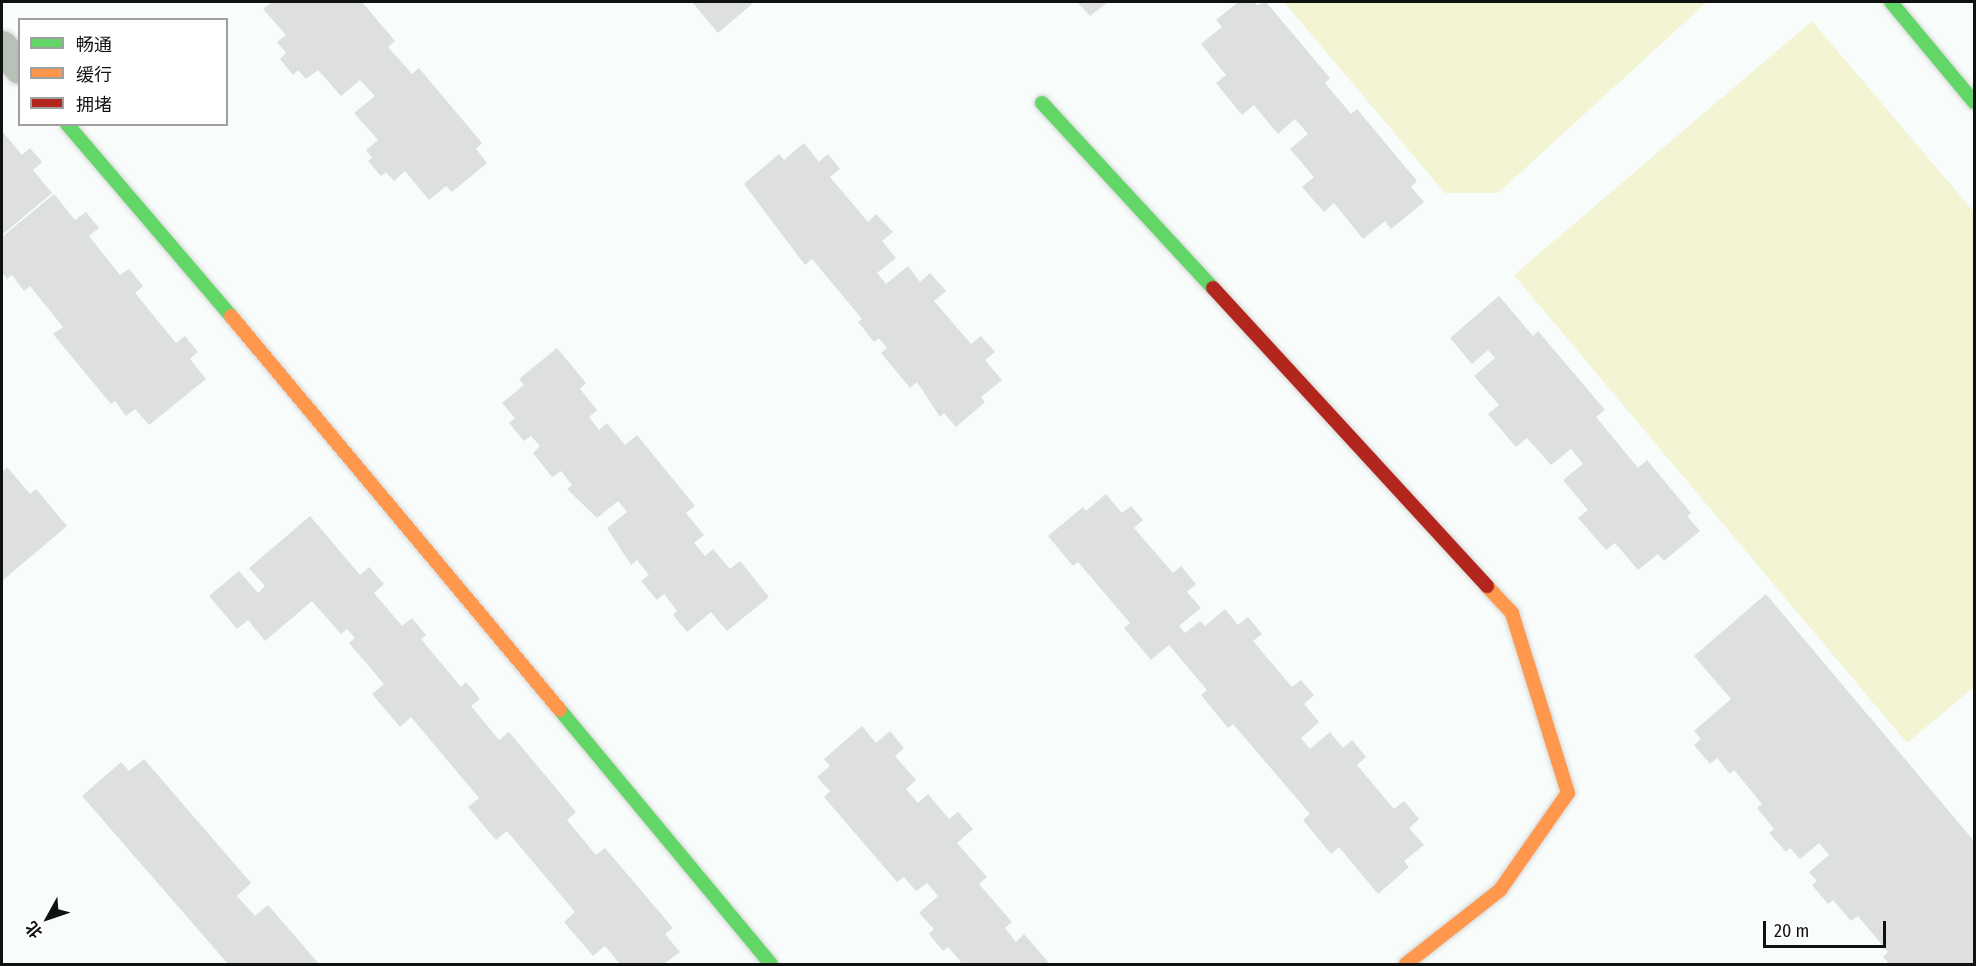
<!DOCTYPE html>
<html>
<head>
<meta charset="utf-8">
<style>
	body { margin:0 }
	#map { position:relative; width:1976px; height:966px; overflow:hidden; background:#f8fcfa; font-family:"Fira Sans Condensed","Noto Sans SC",sans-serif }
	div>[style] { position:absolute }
	.green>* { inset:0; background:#f2f4d4 }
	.building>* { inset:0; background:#dde0df }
	.roads { filter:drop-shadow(0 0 2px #d4d6d5) drop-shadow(0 0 2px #d4d6d5) }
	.street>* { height:32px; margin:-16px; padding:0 16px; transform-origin:16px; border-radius:16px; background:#b7c1b7 }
	.fast>* { height:14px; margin:-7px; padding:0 7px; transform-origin:7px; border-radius:7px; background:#63d668 }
	.slow>* { height:14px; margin:-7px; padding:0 7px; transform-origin:7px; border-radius:7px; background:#ff974d }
	.jam>* { height:14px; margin:-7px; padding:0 7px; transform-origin:7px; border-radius:7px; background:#b3261e }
	span { translate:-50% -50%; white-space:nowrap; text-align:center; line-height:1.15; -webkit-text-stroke:4.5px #fff; paint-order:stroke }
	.frame { position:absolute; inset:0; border:3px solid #101211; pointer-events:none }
	.legend { position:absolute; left:18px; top:18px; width:210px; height:108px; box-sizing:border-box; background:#fff; border:2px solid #9fa0a0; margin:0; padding:8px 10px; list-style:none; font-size:18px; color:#101211 }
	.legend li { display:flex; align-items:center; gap:12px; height:30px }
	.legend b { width:30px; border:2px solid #9fa0a0 }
	.north { position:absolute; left:18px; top:888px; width:60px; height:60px; -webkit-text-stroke:4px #fff; paint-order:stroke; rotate:230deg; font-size:16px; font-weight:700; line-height:24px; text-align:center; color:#101211 }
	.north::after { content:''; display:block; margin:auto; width:21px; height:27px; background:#101211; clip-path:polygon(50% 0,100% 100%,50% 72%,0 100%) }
	.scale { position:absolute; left:1763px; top:921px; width:123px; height:27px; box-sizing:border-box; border:3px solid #101211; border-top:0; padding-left:8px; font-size:18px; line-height:21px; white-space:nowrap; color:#101211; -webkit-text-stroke:4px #fff; paint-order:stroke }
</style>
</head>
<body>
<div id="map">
	<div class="green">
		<i style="clip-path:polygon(1284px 2px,1707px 2px,1498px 193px,1445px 193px)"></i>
		<i style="clip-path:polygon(1812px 21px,1974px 212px,1974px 687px,1907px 743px,1514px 275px)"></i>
	</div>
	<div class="building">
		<i style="clip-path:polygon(272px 2px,362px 2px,395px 41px,388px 47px,412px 74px,419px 68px,482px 143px,476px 149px,487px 163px,452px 192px,446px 186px,429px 200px,405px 171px,394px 181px,386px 172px,381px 176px,368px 161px,372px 158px,366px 150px,378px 140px,354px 113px,375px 96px,360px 80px,341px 96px,318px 70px,306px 79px,298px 70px,293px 75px,280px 59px,286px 53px,277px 42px,286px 35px,263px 9px)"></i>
		<i style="clip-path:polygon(692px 2px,750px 2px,752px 4px,718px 33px)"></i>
		<i style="clip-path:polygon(1077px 2px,1108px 2px,1090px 16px)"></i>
		<i style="clip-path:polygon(1238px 2px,1254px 2px,1257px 5px,1266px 2px,1330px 78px,1325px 83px,1351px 114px,1357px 109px,1417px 181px,1411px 187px,1424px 202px,1391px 229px,1385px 221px,1363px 239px,1334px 203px,1324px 212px,1302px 187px,1314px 177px,1290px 149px,1308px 134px,1295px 119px,1278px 134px,1254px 105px,1242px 115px,1216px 83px,1226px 75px,1201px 44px,1222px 27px,1216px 20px)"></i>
		<i style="clip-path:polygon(2px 131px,22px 155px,30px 148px,42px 162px,33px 170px,52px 193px,2px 235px)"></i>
		<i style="clip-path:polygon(804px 143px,819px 162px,828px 154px,840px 169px,830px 177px,868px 222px,876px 214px,893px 232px,882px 241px,896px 258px,877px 273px,886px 284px,908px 266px,920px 282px,930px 273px,946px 291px,934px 301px,971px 344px,981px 336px,995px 352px,985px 360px,1002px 380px,981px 397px,985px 402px,956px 427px,944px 413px,940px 417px,917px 382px,910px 388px,881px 353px,887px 348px,879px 338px,874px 342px,858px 322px,862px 319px,812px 259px,805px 265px,744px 184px,779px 154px,784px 160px)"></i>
		<i style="clip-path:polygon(54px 194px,75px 220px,86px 212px,99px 228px,89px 236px,120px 275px,129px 269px,143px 286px,135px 293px,176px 343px,185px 336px,198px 352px,190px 359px,206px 379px,149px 425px,135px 409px,126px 416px,115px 401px,111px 404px,53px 334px,63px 327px,30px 286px,24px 291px,12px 275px,7px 279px,2px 272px,2px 237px)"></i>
		<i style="clip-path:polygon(1499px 296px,1533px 336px,1538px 331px,1605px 410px,1596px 417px,1638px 468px,1647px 460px,1691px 513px,1687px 516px,1700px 531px,1664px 561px,1658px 554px,1638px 570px,1615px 543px,1606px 550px,1578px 518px,1588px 510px,1563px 480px,1583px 464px,1571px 449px,1551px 465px,1527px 438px,1516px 447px,1488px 414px,1499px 405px,1474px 376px,1495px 358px,1488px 350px,1472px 364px,1450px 338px)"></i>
		<i style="clip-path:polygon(557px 348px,586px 383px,580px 389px,597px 410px,589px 417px,599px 430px,607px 423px,625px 445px,637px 435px,695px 506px,686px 513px,704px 535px,694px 543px,705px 556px,713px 549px,730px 569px,740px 561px,769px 597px,727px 631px,711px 612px,687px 632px,673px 615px,677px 611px,664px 594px,657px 600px,641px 581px,649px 575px,637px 560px,631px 565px,607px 528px,627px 512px,618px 501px,597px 518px,567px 489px,572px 485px,561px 471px,552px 477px,533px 453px,540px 446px,531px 436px,524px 441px,509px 423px,515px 418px,502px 403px,524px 385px,519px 379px)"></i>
		<i style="clip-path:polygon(7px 467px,30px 494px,36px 489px,67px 526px,2px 581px,2px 472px)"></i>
		<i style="clip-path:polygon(1106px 494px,1122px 513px,1131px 506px,1143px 520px,1134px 528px,1173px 573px,1181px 566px,1196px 584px,1187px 592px,1201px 608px,1179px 626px,1185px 633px,1200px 621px,1205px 626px,1225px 609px,1238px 625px,1248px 617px,1262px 634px,1253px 641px,1292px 687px,1301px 680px,1314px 695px,1304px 704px,1319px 722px,1301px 738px,1310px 749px,1330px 732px,1343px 748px,1352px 740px,1366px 757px,1357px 765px,1394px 809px,1404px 801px,1419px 819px,1409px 828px,1424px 845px,1404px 861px,1409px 867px,1378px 894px,1339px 847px,1331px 854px,1303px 820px,1310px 814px,1233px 724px,1228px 728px,1201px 695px,1207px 690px,1169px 645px,1151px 660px,1124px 628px,1130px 623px,1078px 562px,1073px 566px,1048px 536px,1083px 507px,1086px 511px)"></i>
		<i style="clip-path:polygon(310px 516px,360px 575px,369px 567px,384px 584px,374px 593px,402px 626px,412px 618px,426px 635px,421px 639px,461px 687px,466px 682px,480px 699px,471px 706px,499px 740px,509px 732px,576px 812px,567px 820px,596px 855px,605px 848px,673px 928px,665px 934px,680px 952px,664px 964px,620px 964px,605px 946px,593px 956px,564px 922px,575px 912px,507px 831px,496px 840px,468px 807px,479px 798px,411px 717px,400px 727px,372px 694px,384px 684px,349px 643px,355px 638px,347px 629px,341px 634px,312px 601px,265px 641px,248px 620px,237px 629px,209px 596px,239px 571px,258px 593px,265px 586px,249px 568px)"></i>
		<i style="clip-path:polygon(1766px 594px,1974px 841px,1974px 964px,1884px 964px,1888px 962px,1883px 957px,1888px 952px,1858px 916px,1851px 921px,1833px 900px,1828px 904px,1812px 885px,1817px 881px,1809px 872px,1829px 855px,1819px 843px,1800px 859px,1790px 848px,1786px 852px,1769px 833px,1774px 829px,1757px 808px,1762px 804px,1734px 770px,1730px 774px,1717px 758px,1710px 764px,1694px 745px,1701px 739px,1694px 731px,1731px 699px,1694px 656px)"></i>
		<i style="clip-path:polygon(862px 726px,876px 743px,890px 731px,904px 748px,895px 756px,916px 780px,906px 789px,918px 803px,928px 794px,949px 819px,958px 812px,973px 829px,957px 843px,987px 877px,979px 884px,1012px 922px,1005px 928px,1016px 942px,1024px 934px,1050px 964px,958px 964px,961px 962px,948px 947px,943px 951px,929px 934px,934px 929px,919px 913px,938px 896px,927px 883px,916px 891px,904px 877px,897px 882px,824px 797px,830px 791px,817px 777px,830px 766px,824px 759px)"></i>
		<i style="clip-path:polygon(144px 759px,251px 883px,237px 896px,255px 916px,268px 905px,319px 964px,228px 964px,82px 796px,121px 762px,129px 771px)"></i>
	</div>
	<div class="roads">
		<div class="street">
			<i style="left:2px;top:47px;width:28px;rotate:49deg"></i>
		</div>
		<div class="fast">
			<i style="left:1891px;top:2px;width:130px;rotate:50.3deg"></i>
			<i style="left:1042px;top:103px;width:252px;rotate:47.3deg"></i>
			<i style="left:67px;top:124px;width:253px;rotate:49.5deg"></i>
			<i style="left:560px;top:710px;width:330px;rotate:50.3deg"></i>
		</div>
		<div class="slow">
			<i style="left:231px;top:316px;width:513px;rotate:50.14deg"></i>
			<i style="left:1406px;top:964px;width:120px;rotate:-38.2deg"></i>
			<i style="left:1500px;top:890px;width:118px;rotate:-55deg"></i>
			<i style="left:1568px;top:793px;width:189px;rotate:-107.3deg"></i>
			<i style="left:1512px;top:613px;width:37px;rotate:-133deg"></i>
		</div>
		<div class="jam">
			<i style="left:1213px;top:288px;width:405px;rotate:47.4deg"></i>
		</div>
	</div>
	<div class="frame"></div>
	<ul class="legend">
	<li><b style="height:8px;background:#63d668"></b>畅通</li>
	<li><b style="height:8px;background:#ff974d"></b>缓行</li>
	<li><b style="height:8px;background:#b3261e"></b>拥堵</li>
	</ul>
	<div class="north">北</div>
	<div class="scale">20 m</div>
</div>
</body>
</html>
